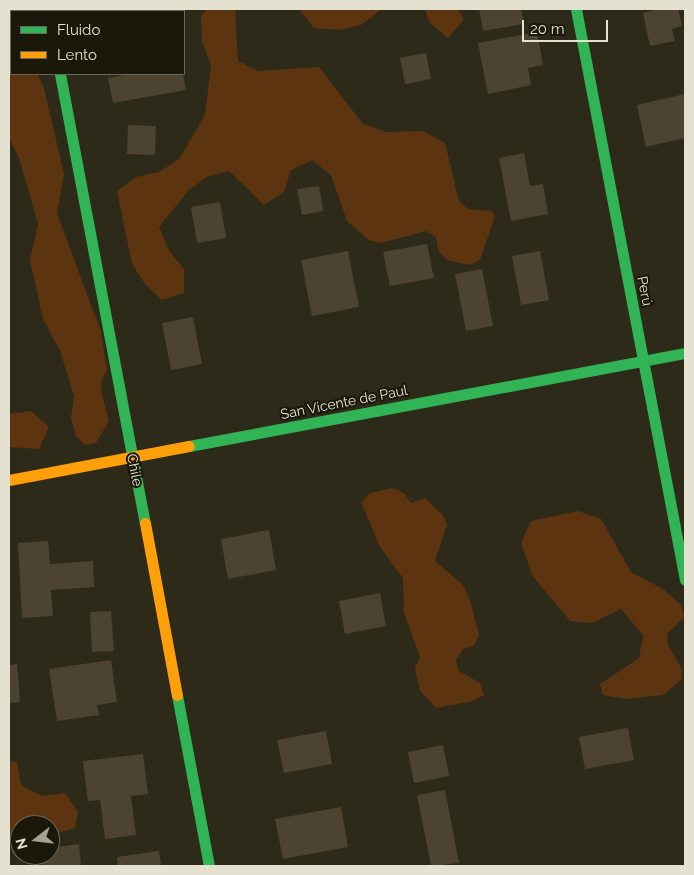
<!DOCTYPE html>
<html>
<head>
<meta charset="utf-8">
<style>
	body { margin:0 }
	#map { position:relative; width:694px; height:875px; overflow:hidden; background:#2e2a1a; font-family:Raleway,sans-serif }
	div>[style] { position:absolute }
	.green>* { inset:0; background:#5c3410 }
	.building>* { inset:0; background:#4c4431 }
	.street>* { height:28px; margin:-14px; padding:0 14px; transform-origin:14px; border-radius:14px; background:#5a5a54 }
	.fast>* { height:11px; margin:-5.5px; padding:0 5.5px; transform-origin:5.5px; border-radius:5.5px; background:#30b455 }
	.slow>* { height:11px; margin:-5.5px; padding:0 5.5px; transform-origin:5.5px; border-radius:5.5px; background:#ff9f0a }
	span { translate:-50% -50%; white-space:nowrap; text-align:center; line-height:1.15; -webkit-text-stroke:4px #1a170b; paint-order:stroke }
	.street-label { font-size:14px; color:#e5e1d0 }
	.frame { position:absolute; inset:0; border:10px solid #e5e1d0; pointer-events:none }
	.legend { position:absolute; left:10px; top:10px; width:175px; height:65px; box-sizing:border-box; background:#1a170b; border:1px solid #6b685a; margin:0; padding:6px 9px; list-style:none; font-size:15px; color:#e5e1d0 }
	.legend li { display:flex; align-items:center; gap:10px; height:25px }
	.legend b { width:25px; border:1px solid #6b685a }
	.north { position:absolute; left:10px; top:815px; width:50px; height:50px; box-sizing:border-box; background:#1a170b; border:1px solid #6b685a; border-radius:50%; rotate:254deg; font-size:14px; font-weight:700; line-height:20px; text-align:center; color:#e5e1d0 }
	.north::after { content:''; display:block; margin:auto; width:18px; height:22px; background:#a5a190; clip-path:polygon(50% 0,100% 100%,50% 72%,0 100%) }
	.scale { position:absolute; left:522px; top:20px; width:86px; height:22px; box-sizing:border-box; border:2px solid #e5e1d0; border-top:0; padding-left:6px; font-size:15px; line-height:18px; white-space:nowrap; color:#e5e1d0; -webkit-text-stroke:4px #1a170b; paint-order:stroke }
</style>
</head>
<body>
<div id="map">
	<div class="green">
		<i style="clip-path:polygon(9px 9px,31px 9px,11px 11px,11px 74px,37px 74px,44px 88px,64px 174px,57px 213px,101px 332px,107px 370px,101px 382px,102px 395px,109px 421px,96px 443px,85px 445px,76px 436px,71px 417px,74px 396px,60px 351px,43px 319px,30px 260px,38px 224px,19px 158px,9px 138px)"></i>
		<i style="clip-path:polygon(207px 9px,235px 9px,238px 61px,258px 71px,319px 67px,363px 124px,387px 132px,423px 131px,445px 143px,459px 201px,468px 209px,491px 211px,495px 216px,480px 260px,470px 265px,447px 260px,438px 250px,436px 237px,426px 231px,381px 243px,369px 240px,347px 221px,331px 175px,312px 160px,291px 170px,284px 192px,264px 205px,229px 171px,207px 177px,188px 191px,159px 227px,168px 249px,184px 269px,184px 293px,162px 300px,145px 284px,132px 264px,117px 191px,136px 177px,159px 172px,179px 159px,205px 115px,211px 65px,202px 41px,201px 16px)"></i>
		<i style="clip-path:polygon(299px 9px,382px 9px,361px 25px,339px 30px,314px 28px)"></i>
		<i style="clip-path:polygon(425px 9px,458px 9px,464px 19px,448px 38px,429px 22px)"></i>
		<i style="clip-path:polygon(31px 411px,49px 427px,39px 449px,9px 447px,9px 414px)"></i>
		<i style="clip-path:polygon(393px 488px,404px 493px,411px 503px,425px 498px,443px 515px,447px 525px,435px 561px,462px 584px,469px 597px,479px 635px,474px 646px,463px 649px,456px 660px,459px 671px,480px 683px,484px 695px,473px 701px,436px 708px,420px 691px,415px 668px,420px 657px,404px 613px,403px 578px,380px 547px,361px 502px,370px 493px)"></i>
		<i style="clip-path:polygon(578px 511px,601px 519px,631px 572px,663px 589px,681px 605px,684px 617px,667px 634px,668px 646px,681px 667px,682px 679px,663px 695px,626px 699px,603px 695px,600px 684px,639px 658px,643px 635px,621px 609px,592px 623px,570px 621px,532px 575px,521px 543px,531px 521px)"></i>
		<i style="clip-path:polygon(9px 761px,17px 762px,21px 785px,42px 796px,65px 793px,78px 812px,75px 828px,50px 835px,50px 825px,20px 825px,20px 843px,9px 844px)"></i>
	</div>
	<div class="building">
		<i style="clip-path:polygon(110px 9px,182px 9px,182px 11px,111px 11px)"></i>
		<i style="clip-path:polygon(479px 9px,521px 9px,524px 24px,483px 31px)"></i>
		<i style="clip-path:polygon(660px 9px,678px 9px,682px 26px,672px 29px,675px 41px,650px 46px,643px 13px)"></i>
		<i style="clip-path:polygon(537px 32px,543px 65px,528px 68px,531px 85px,488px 94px,478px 43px)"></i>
		<i style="clip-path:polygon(426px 53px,431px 79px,405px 84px,400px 58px)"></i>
		<i style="clip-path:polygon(130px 74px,183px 74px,186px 90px,113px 103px,108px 78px)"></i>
		<i style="clip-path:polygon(685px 94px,685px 138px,646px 147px,637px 105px)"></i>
		<i style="clip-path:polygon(128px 125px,156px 126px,155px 155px,127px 154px)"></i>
		<i style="clip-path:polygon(524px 153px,530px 186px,543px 184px,548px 214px,511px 221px,499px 158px)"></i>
		<i style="clip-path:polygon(319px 186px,323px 211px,302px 215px,297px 189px)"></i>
		<i style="clip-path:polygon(220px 202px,226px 238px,197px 243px,191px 207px)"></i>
		<i style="clip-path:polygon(427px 244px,434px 278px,390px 286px,383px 252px)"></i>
		<i style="clip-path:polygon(348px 251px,359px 307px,312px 316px,301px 260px)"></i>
		<i style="clip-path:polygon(540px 251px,549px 300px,521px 305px,512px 256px)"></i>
		<i style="clip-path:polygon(482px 269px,493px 326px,466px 331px,455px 274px)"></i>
		<i style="clip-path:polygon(193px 317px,202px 364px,171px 370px,162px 323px)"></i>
		<i style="clip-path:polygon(269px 530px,276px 570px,228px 579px,221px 539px)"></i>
		<i style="clip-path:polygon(48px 541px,50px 564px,93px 561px,94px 587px,51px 590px,53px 616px,22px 618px,18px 543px)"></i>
		<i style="clip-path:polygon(380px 593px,386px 626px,345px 634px,339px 601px)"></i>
		<i style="clip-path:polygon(111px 611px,114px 651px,92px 652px,90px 612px)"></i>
		<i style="clip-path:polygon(111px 660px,117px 702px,97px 705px,99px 715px,57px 721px,49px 669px)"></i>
		<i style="clip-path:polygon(17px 664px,20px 702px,9px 703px,9px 665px)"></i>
		<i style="clip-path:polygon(628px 728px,634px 760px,585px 769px,579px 737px)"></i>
		<i style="clip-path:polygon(326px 731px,332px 764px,284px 773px,277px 740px)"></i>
		<i style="clip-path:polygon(443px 745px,449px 776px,414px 783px,408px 752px)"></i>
		<i style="clip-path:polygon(143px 754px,148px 794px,131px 796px,136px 835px,105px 839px,100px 800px,88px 801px,83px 761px)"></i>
		<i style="clip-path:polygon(445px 790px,459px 863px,431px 866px,417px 795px)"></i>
		<i style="clip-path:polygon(341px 807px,348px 847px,283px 859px,275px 819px)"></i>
		<i style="clip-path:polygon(79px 844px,81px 866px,42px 866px,41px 855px,50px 855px,50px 848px)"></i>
		<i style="clip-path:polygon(159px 851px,161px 866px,118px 866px,117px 857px)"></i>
	</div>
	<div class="street">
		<i style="left:48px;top:9px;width:2px;rotate:63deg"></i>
	</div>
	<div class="fast">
		<i style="left:576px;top:9px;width:581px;rotate:79.19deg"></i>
		<i style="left:60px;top:74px;width:457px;rotate:79.3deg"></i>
		<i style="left:189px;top:446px;width:505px;rotate:-10.62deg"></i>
		<i style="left:177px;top:695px;width:174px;rotate:79.4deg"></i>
	</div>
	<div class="slow">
		<i style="left:9px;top:480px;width:183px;rotate:-10.7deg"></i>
		<i style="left:145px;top:523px;width:175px;rotate:79.5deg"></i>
	</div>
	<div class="street-label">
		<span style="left:645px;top:291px;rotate:79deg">Perú</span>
		<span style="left:344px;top:402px;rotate:-11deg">San Vicente de Paul</span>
		<span style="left:135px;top:470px;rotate:79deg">Chile</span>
	</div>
	<div class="frame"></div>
	<ul class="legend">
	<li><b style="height:6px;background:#30b455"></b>Fluido</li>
	<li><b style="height:6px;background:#ff9f0a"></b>Lento</li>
	</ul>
	<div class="north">N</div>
	<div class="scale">20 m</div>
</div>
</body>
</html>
